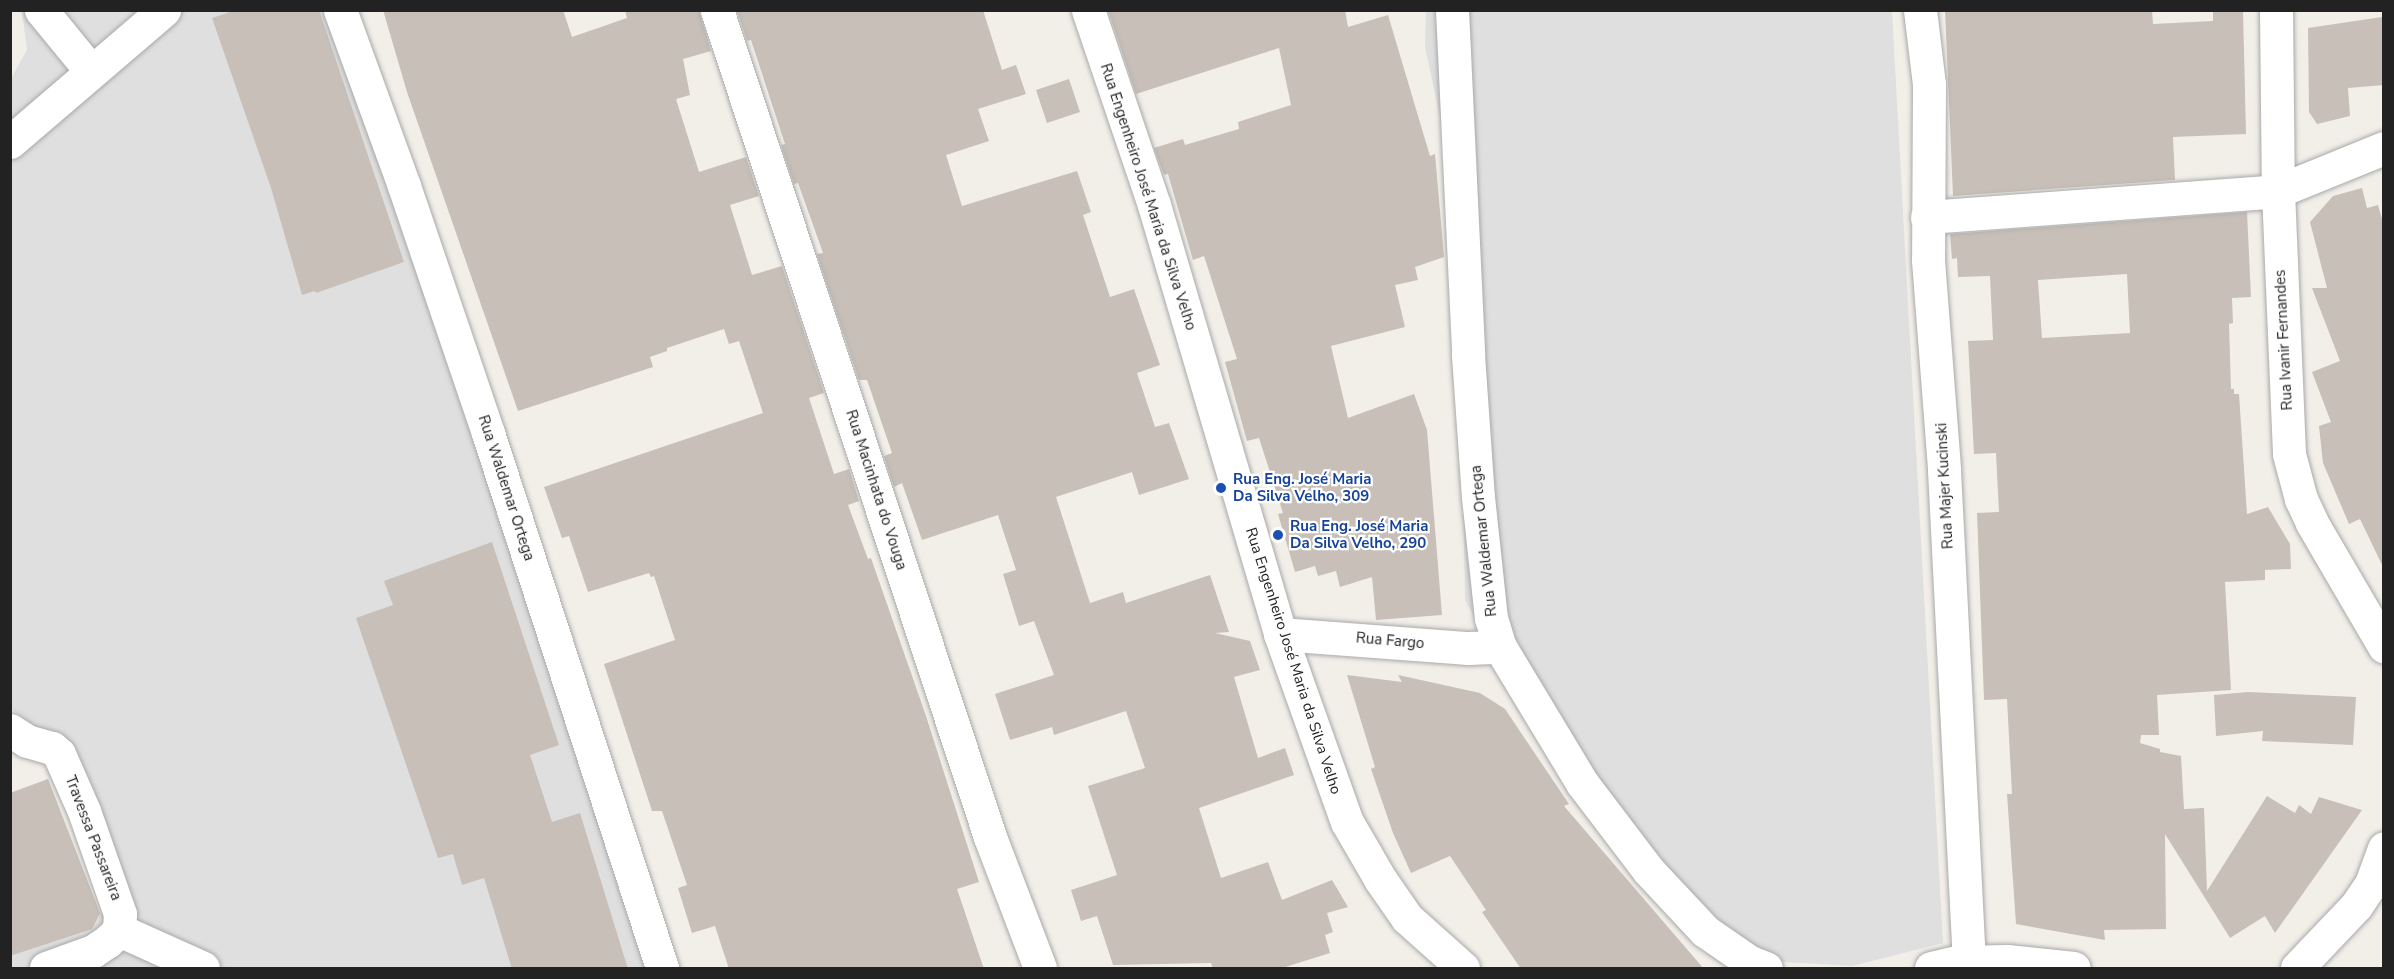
<!DOCTYPE html>
<html>
<head>
<meta charset="utf-8">
<style>
	body { margin:0 }
	#map { position:relative; width:2394px; height:979px; overflow:hidden; background:#f2efe9; font-family:"Nunito Sans",sans-serif }
	div>[style] { position:absolute }
	.residential>* { inset:0; background:#e0dfdf }
	.building>* { inset:0; background:#c7bfb8 }
	.roads { filter:drop-shadow(0 0 2px #a9a9a9) drop-shadow(0 0 2px #a9a9a9) }
	.minor>* { height:33px; margin:-16.5px; padding:0 16.5px; transform-origin:16.5px; border-radius:16.5px; background:#fff }
	.dots>* { width:16px; height:16px; translate:-50% -50%; box-sizing:border-box; border:3px solid #fff; border-radius:50% }
	span { translate:-50% -50%; white-space:nowrap; text-align:center; line-height:1.15; -webkit-text-stroke:4.5px #fff; paint-order:stroke }
	.street-label { font-size:15px; color:#222 }
	.transit-label { font-size:15px; color:#164399; font-weight:700 }
	.left { translate:0 -50%; text-align:left }
	.frame { position:absolute; inset:0; border:12px solid #222; pointer-events:none }
</style>
</head>
<body>
<div id="map">
	<div class="residential">
		<i style="clip-path:polygon(22px 11px,328px 11px,676px 968px,11px 968px,11px 947px,112px 909px,58px 742px,11px 709px,10px 80px,27px 50px)"></i>
		<i style="clip-path:polygon(1426px 11px,1892px 11px,1943px 943px,1852px 966px,1767px 961px,1678px 913px,1556px 765px,1465px 600px,1460px 308px,1443px 131px,1425px 47px)"></i>
	</div>
	<div class="building">
		<i style="clip-path:polygon(236px 10px,319px 10px,404px 262px,316px 293px,315px 291px,302px 295px,271px 188px,212px 18px)"></i>
		<i style="clip-path:polygon(383px 10px,563px 10px,572px 37px,627px 18px,625px 10px,699px 10px,711px 51px,683px 59px,690px 95px,676px 99px,699px 172px,746px 157px,759px 196px,730px 205px,752px 275px,782px 266px,824px 393px,809px 398px,834px 474px,849px 469px,859px 501px,848px 505px,868px 559px,871px 558px,926px 716px,979px 882px,957px 889px,984px 969px,729px 969px,715px 926px,692px 933px,678px 888px,687px 885px,662px 811px,652px 811px,604px 664px,675px 640px,654px 576px,651px 577px,649px 573px,588px 592px,569px 536px,562px 538px,544px 487px,763px 413px,739px 341px,729px 344px,724px 329px,667px 348px,667px 351px,650px 357px,653px 367px,518px 411px,407px 92px)"></i>
		<i style="clip-path:polygon(737px 10px,983px 10px,1002px 70px,1016px 65px,1026px 94px,978px 109px,989px 141px,946px 155px,962px 206px,1077px 171px,1091px 212px,1083px 215px,1110px 297px,1134px 289px,1160px 365px,1137px 373px,1155px 427px,1169px 423px,1189px 479px,1139px 495px,1132px 472px,1056px 497px,1090px 603px,1123px 592px,1126px 603px,1210px 575px,1229px 632px,1215px 633px,1250px 641px,1260px 670px,1234px 677px,1258px 758px,1285px 748px,1294px 775px,1199px 808px,1221px 878px,1268px 862px,1282px 900px,1332px 880px,1348px 907px,1327px 913px,1333px 932px,1325px 935px,1330px 953px,1279px 969px,1213px 969px,1211px 963px,1113px 965px,1097px 916px,1081px 921px,1071px 890px,1117px 875px,1088px 786px,1145px 768px,1126px 711px,1054px 735px,1052px 727px,1010px 740px,995px 694px,1054px 675px,1034px 621px,1019px 626px,1003px 574px,1016px 570px,998px 515px,922px 540px,902px 483px,894px 487px,884px 456px,892px 453px,867px 380px,859px 380px,817px 254px,823px 253px,798px 183px,794px 184px,781px 145px,785px 144px,751px 40px,747px 41px)"></i>
		<i style="clip-path:polygon(1108px 10px,1345px 10px,1348px 27px,1388px 15px,1430px 156px,1435px 154px,1444px 257px,1415px 267px,1418px 280px,1395px 285px,1405px 327px,1331px 346px,1348px 418px,1414px 394px,1427px 430px,1442px 615px,1376px 620px,1372px 577px,1340px 587px,1336px 571px,1318px 576px,1315px 566px,1295px 572px,1278px 514px,1283px 513px,1259px 438px,1247px 441px,1225px 362px,1237px 359px,1204px 256px,1193px 260px,1168px 174px,1164px 175px,1154px 148px,1183px 139px,1185px 145px,1239px 129px,1238px 122px,1291px 105px,1279px 48px,1136px 94px)"></i>
		<i style="clip-path:polygon(1945px 10px,2152px 10px,2153px 24px,2213px 21px,2213px 10px,2243px 10px,2246px 134px,2173px 137px,2175px 180px,1953px 196px)"></i>
		<i style="clip-path:polygon(2382px 17px,2384px 85px,2348px 88px,2350px 116px,2317px 124px,2309px 112px,2308px 28px)"></i>
		<i style="clip-path:polygon(1069px 79px,1080px 112px,1047px 123px,1036px 90px)"></i>
		<i style="clip-path:polygon(2362px 188px,2367px 208px,2378px 205px,2384px 226px,2384px 569px,2360px 519px,2349px 524px,2323px 463px,2319px 426px,2331px 422px,2312px 372px,2340px 361px,2312px 288px,2327px 288px,2310px 222px,2333px 196px)"></i>
		<i style="clip-path:polygon(evenodd,2247px 212px,2251px 297px,2232px 298px,2233px 323px,2229px 324px,2231px 389px,2234px 389px,2234px 394px,2239px 394px,2247px 514px,2268px 507px,2290px 544px,2291px 569px,2265px 570px,2265px 580px,2225px 582px,2231px 690px,2157px 695px,2159px 735px,2141px 735px,2140px 743px,2160px 749px,2160px 752px,2181px 756px,2184px 809px,2204px 808px,2207px 891px,2267px 796px,2295px 813px,2299px 805px,2311px 814px,2319px 797px,2362px 810px,2275px 933px,2265px 916px,2230px 938px,2165px 834px,2166px 929px,2104px 930px,2105px 940px,2016px 924px,2007px 794px,2012px 794px,2007px 699px,1984px 700px,1977px 513px,1999px 512px,1996px 453px,1974px 454px,1968px 341px,1993px 340px,1990px 276px,1958px 277px,1957px 258px,1952px 259px,1950px 234px,2247px 212px,2127px 274px,2130px 333px,2042px 338px,2038px 280px,2127px 274px)"></i>
		<i style="clip-path:polygon(492px 542px,559px 745px,530px 755px,552px 822px,580px 813px,628px 969px,512px 969px,484px 878px,462px 885px,453px 854px,438px 858px,356px 618px,393px 605px,384px 581px)"></i>
		<i style="clip-path:polygon(1347px 675px,1402px 682px,1398px 675px,1480px 693px,1505px 709px,1569px 804px,1564px 806px,1704px 969px,1521px 969px,1482px 912px,1486px 910px,1450px 856px,1411px 873px,1393px 833px,1371px 769px,1375px 767px)"></i>
		<i style="clip-path:polygon(2248px 692px,2356px 697px,2353px 745px,2262px 741px,2263px 731px,2216px 736px,2214px 695px)"></i>
		<i style="clip-path:polygon(48px 779px,100px 913px,92px 929px,10px 956px,10px 793px)"></i>
	</div>
	<div class="roads">
		<div class="minor">
			<i style="left:41px;top:10px;width:79px;rotate:50.7deg"></i>
			<i style="left:340px;top:10px;width:187px;rotate:70deg"></i>
			<i style="left:404px;top:186px;width:261px;rotate:71.2deg"></i>
			<i style="left:488px;top:433px;width:563px;rotate:71.98deg"></i>
			<i style="left:717px;top:10px;width:871px;rotate:71.73deg"></i>
			<i style="left:990px;top:837px;width:140px;rotate:69.1deg"></i>
			<i style="left:1088px;top:10px;width:206px;rotate:71.3deg"></i>
			<i style="left:1154px;top:205px;width:447px;rotate:73.6deg"></i>
			<i style="left:1280px;top:634px;width:200px;rotate:70.4deg"></i>
			<i style="left:1347px;top:822px;width:66px;rotate:59.9deg"></i>
			<i style="left:1380px;top:879px;width:47px;rotate:55.3deg"></i>
			<i style="left:1407px;top:918px;width:75px;rotate:41.8deg"></i>
			<i style="left:1452px;top:10px;width:345px;rotate:87.3deg"></i>
			<i style="left:1468px;top:355px;width:142px;rotate:86deg"></i>
			<i style="left:1478px;top:497px;width:122px;rotate:83.9deg"></i>
			<i style="left:1491px;top:618px;width:30px;rotate:73deg"></i>
			<i style="left:1500px;top:647px;width:159px;rotate:58.9deg"></i>
			<i style="left:1582px;top:783px;width:109px;rotate:52.8deg"></i>
			<i style="left:1648px;top:870px;width:83px;rotate:46.9deg"></i>
			<i style="left:1705px;top:931px;width:55px;rotate:34.6deg"></i>
			<i style="left:1750px;top:962px;width:17px;rotate:21deg"></i>
			<i style="left:1920px;top:10px;width:75px;rotate:83.1deg"></i>
			<i style="left:1929px;top:84px;width:176px;rotate:90.3deg"></i>
			<i style="left:1928px;top:260px;width:211px;rotate:85.6deg"></i>
			<i style="left:1944px;top:470px;width:493px;rotate:87.1deg"></i>
			<i style="left:2276px;top:10px;width:181px;rotate:89.4deg"></i>
			<i style="left:2278px;top:191px;width:263px;rotate:87.6deg"></i>
			<i style="left:2289px;top:454px;width:47px;rotate:75.1deg"></i>
			<i style="left:2301px;top:499px;width:26px;rotate:65deg"></i>
			<i style="left:2312px;top:523px;width:143px;rotate:59.7deg"></i>
			<i style="left:10px;top:142px;width:203px;rotate:-40.6deg"></i>
			<i style="left:1927px;top:217px;width:352px;rotate:-4.2deg"></i>
			<i style="left:2278px;top:191px;width:114px;rotate:-22.1deg"></i>
			<i style="left:1280px;top:634px;width:189px;rotate:4.3deg"></i>
			<i style="left:1468px;top:648px;width:32px;rotate:-2deg"></i>
			<i style="left:10px;top:730px;width:20px;rotate:33deg"></i>
			<i style="left:27px;top:741px;width:26px;rotate:16deg"></i>
			<i style="left:52px;top:748px;width:9px;rotate:41deg"></i>
			<i style="left:59px;top:754px;width:62px;rotate:66.3deg"></i>
			<i style="left:84px;top:811px;width:109px;rotate:70.7deg"></i>
			<i style="left:120px;top:914px;width:16px;rotate:94deg"></i>
			<i style="left:119px;top:930px;width:16px;rotate:135deg"></i>
			<i style="left:108px;top:941px;width:18px;rotate:146deg"></i>
			<i style="left:93px;top:951px;width:50px;rotate:160.1deg"></i>
			<i style="left:119px;top:930px;width:92px;rotate:24.3deg"></i>
			<i style="left:1931px;top:968px;width:28px;rotate:-13deg"></i>
			<i style="left:1958px;top:962px;width:49px;rotate:-1.2deg"></i>
			<i style="left:2007px;top:961px;width:67px;rotate:6deg"></i>
			<i style="left:2297px;top:968px;width:86px;rotate:-46.4deg"></i>
			<i style="left:2356px;top:906px;width:27px;rotate:-56deg"></i>
			<i style="left:2371px;top:884px;width:38px;rotate:-70deg"></i>
		</div>
	</div>
	<div class="dots">
		<i style="left:1221px;top:488px;background:#1a4fb4"></i>
		<i style="left:1278px;top:535px;background:#1a4fb4"></i>
	</div>
	<div class="street-label">
		<span style="left:1148px;top:197px;rotate:72deg">Rua Engenheiro José Maria da Silva Velho</span>
		<span style="left:2284px;top:340px;rotate:-93deg">Rua Ivanir Fernandes</span>
		<span style="left:1945px;top:486px;rotate:-93deg">Rua Majer Kucinski</span>
		<span style="left:506px;top:488px;rotate:72deg">Rua Waldemar Ortega</span>
		<span style="left:876px;top:490px;rotate:72deg">Rua Macinhata do Vouga</span>
		<span style="left:1484px;top:541px;rotate:-96deg">Rua Waldemar Ortega</span>
		<span style="left:1390px;top:641px;rotate:5deg">Rua Fargo</span>
		<span style="left:1293px;top:661px;rotate:72deg">Rua Engenheiro José Maria da Silva Velho</span>
		<span style="left:93px;top:838px;rotate:69deg">Travessa Passareira</span>
	</div>
	<div class="transit-label">
		<span class="left" style="left:1233px;top:488px">Rua Eng. José Maria<br>Da Silva Velho, 309</span>
		<span class="left" style="left:1290px;top:535px">Rua Eng. José Maria<br>Da Silva Velho, 290</span>
	</div>
	<div class="frame"></div>
</div>
</body>
</html>
